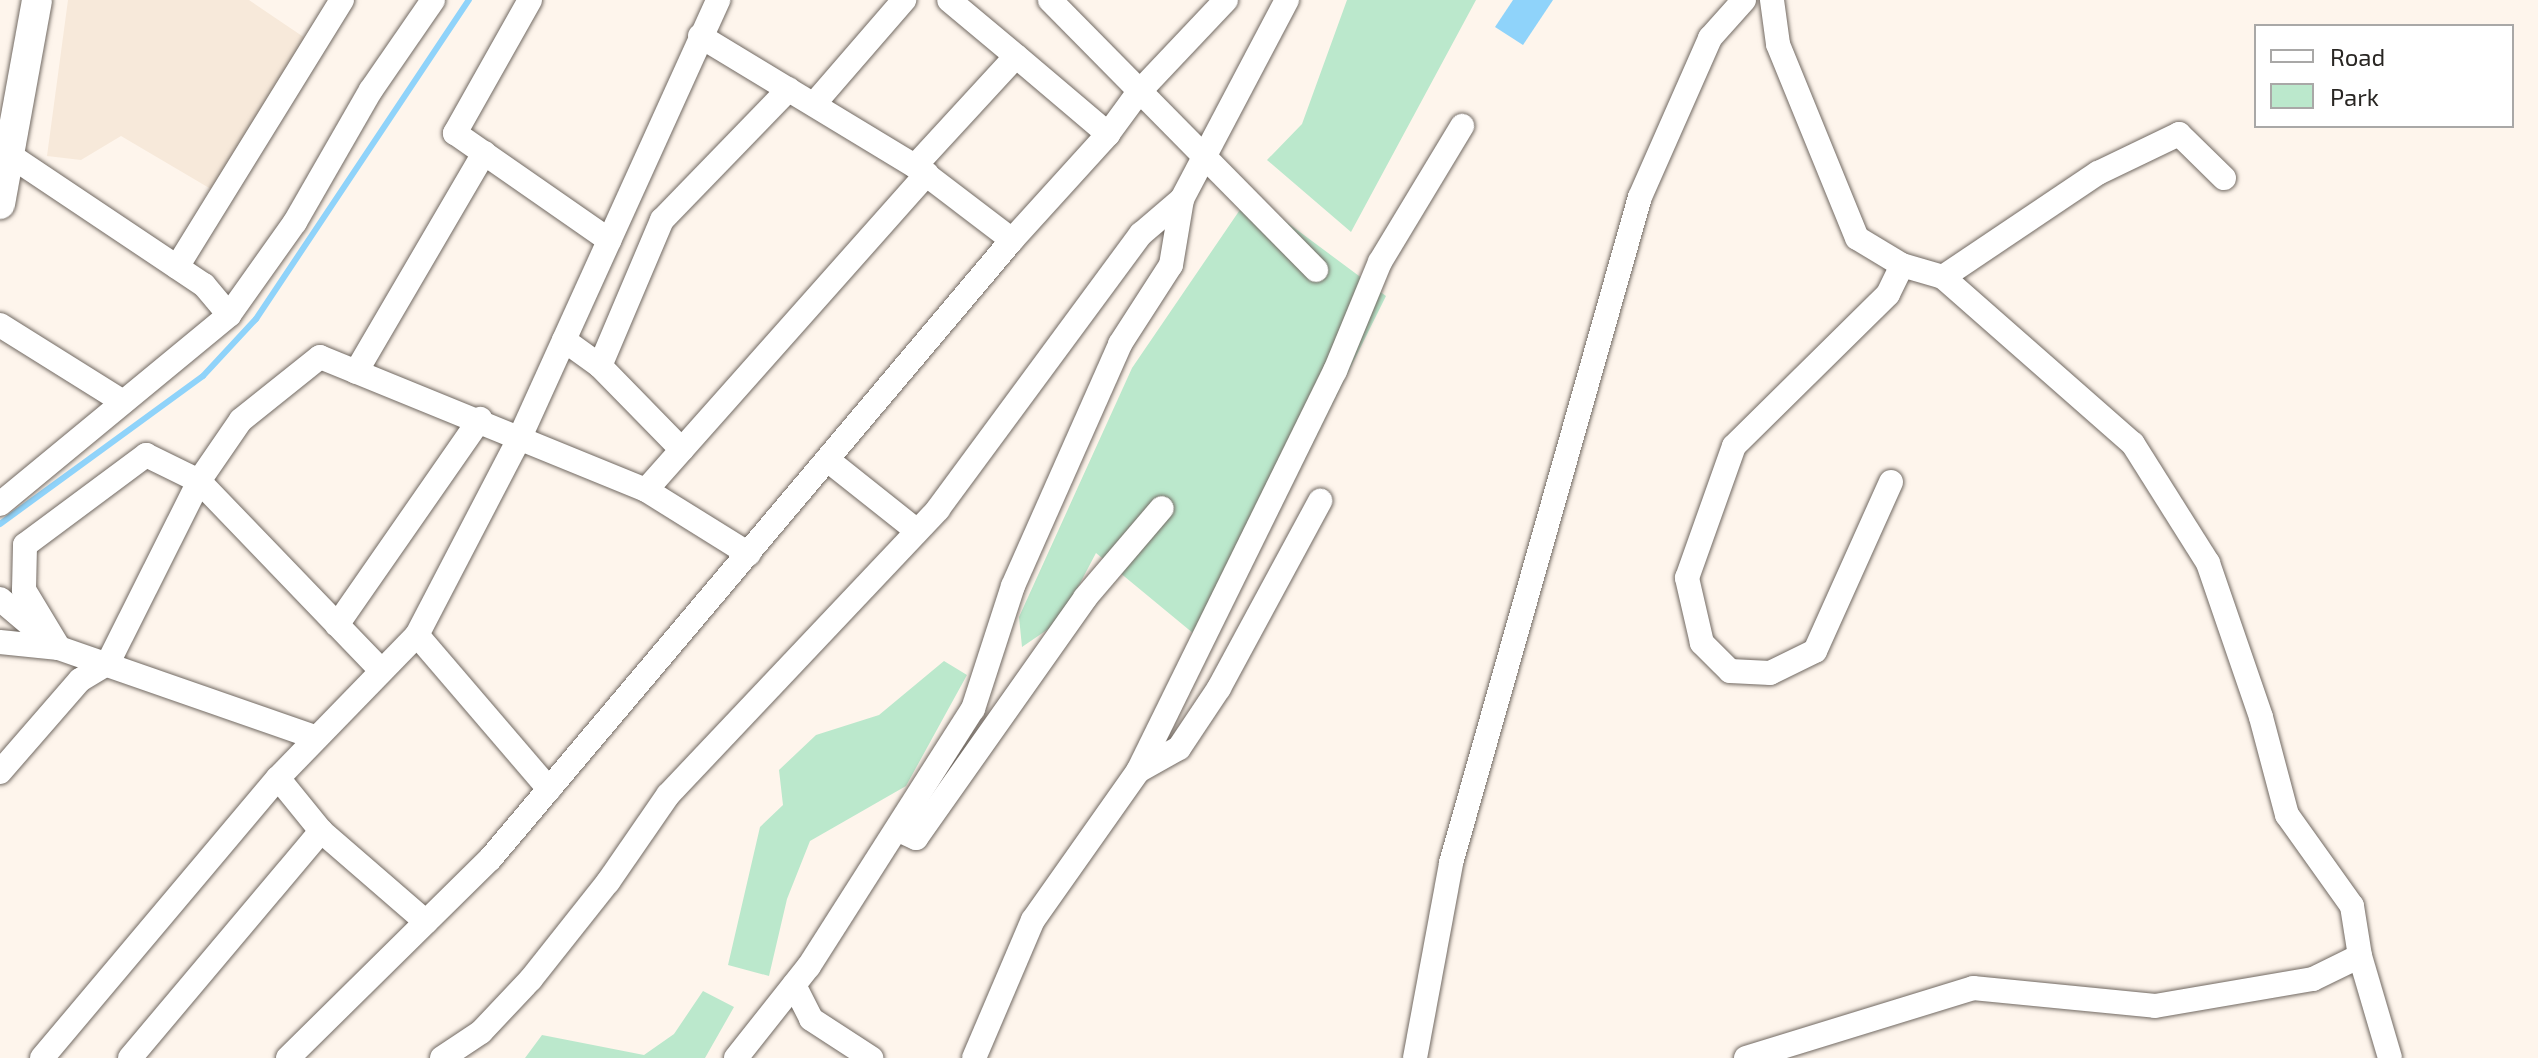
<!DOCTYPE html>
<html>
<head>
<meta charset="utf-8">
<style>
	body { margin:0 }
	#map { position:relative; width:2538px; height:1058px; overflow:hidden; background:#fef5ec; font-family:"Exo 2",sans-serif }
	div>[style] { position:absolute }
	.built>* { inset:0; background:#f7e9da }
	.green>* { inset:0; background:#bbe8cc }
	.water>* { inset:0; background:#8fd3fa }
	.stream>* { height:6px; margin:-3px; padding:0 3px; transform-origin:3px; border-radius:3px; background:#8fd3fa }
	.roads { filter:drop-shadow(0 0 2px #716962) drop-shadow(0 0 2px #716962) }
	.minor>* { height:24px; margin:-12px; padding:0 12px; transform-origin:12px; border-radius:12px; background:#fff }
	.major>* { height:30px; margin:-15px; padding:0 15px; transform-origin:15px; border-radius:15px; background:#fff }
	span { translate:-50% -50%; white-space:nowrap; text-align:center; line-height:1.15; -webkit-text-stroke:8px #fff; paint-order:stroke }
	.legend { position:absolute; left:2254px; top:24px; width:260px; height:104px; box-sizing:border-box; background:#fff; border:2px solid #a9a8a7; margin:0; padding:10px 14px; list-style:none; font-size:24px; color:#292623 }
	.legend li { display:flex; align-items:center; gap:16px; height:40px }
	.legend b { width:40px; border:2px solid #a9a8a7 }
</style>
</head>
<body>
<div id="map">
	<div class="built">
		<i style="clip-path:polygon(68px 0,249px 0,308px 40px,216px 192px,121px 136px,81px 160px,47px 156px)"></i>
	</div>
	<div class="green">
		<i style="clip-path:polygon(1347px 0,1476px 0,1351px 232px,1267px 160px,1302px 124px)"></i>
		<i style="clip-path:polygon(1250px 195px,1386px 296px,1211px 648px,1096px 553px,1060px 621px,1022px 647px,1019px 617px,1132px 368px)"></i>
		<i style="clip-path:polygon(944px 661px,967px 675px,906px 786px,810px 841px,787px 899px,769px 976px,728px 965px,760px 827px,783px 805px,779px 770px,816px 735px,879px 715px)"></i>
		<i style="clip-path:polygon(703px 991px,734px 1007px,705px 1058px,525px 1058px,542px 1035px,644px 1055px,674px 1034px)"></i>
	</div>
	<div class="water">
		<i style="clip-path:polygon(1513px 0,1553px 0,1523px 45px,1495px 27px)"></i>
	</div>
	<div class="stream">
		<i style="left:0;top:524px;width:251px;rotate:-36.1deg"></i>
		<i style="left:203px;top:376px;width:78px;rotate:-47.1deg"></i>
		<i style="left:256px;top:319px;width:384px;rotate:-56.3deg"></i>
	</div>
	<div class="roads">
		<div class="minor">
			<i style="left:530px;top:0;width:153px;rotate:119.4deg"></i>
			<i style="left:455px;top:133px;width:188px;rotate:34.8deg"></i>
			<i style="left:1050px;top:0;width:379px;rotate:45.4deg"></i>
			<i style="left:700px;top:36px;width:251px;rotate:31.2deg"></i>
			<i style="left:915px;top:166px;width:122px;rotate:37.3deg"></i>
			<i style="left:1016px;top:56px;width:121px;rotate:40.3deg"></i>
			<i style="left:814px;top:104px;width:138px;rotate:-49.1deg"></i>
			<i style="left:8px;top:154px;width:236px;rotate:33.8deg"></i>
			<i style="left:204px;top:285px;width:39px;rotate:50deg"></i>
			<i style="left:915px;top:166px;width:149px;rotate:-47.4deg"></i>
			<i style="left:1016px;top:56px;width:87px;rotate:-140.1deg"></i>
			<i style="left:177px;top:267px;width:314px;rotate:-58.3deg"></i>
			<i style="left:1943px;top:277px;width:187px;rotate:-33.9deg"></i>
			<i style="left:2098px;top:173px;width:90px;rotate:-25.7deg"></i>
			<i style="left:2179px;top:134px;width:63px;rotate:44.4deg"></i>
			<i style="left:0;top:325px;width:145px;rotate:32deg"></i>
			<i style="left:564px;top:340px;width:44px;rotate:35.8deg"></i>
			<i style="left:600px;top:366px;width:117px;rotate:45.7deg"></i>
			<i style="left:600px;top:366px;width:159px;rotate:-67deg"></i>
			<i style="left:662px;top:220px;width:182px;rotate:-45.9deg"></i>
			<i style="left:356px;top:372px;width:254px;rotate:-59.7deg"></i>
			<i style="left:829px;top:461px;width:112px;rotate:38.5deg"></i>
			<i style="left:1891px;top:482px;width:185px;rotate:114.2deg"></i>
			<i style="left:1815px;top:651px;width:50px;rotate:153.9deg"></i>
			<i style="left:1770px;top:673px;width:40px;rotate:-177.1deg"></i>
			<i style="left:1730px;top:671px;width:40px;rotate:-135deg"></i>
			<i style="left:1702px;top:643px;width:67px;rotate:-103deg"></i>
			<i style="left:1687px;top:578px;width:140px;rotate:-70.4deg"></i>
			<i style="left:1734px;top:446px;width:216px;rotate:-44.6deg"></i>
			<i style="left:1888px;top:294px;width:32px;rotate:-64deg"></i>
			<i style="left:646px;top:490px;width:423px;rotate:-48.4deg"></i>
			<i style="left:0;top:504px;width:297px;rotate:-39.5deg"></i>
			<i style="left:229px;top:315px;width:114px;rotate:-54.6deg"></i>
			<i style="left:295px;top:222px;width:152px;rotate:-60.1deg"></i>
			<i style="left:371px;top:90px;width:109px;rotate:-55.4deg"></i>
			<i style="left:0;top:599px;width:59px;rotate:40.2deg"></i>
			<i style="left:337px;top:625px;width:251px;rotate:-55.2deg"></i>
			<i style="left:417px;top:635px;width:203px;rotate:49.4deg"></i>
			<i style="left:0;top:642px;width:59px;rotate:5.8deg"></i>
			<i style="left:59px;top:648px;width:271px;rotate:19.2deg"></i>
			<i style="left:59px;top:648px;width:68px;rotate:-121.1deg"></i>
			<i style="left:24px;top:590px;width:45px;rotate:-88.7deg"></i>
			<i style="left:25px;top:545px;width:151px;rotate:-36.6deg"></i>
			<i style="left:146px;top:455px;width:59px;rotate:26.1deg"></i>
			<i style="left:199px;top:481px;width:261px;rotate:46.1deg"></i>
			<i style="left:1138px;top:771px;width:446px;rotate:-63.8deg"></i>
			<i style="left:1335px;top:371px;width:118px;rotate:-67.6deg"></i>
			<i style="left:1380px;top:262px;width:159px;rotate:-58.9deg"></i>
			<i style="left:0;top:772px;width:122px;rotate:-49deg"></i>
			<i style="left:80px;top:680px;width:33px;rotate:-31deg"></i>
			<i style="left:108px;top:663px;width:203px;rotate:-63.4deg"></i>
			<i style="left:199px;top:481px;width:74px;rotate:-55.5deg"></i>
			<i style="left:241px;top:420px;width:101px;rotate:-38.6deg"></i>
			<i style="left:320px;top:357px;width:352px;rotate:22.2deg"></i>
			<i style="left:646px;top:490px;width:121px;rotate:31.9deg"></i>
			<i style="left:278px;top:778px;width:68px;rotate:50.9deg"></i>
			<i style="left:321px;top:831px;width:139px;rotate:40.9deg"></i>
			<i style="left:899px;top:830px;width:19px;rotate:25deg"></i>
			<i style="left:916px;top:838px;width:294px;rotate:-54.8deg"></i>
			<i style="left:1085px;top:598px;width:118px;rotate:-49.5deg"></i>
			<i style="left:2360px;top:956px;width:106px;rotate:73.6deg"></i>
			<i style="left:794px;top:985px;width:38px;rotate:63deg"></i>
			<i style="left:811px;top:1019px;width:72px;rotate:33deg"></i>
			<i style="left:42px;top:1058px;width:366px;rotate:-49.9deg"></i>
			<i style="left:278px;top:778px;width:199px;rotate:-45.8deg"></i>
			<i style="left:417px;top:635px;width:223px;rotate:-62.5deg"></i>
			<i style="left:520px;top:437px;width:480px;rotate:-65.6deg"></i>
			<i style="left:130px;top:1058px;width:297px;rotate:-49.9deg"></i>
			<i style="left:288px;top:1058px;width:284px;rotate:-44.6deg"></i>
			<i style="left:490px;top:859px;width:810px;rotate:-49.86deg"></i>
			<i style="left:1012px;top:240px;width:143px;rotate:-47.8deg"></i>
			<i style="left:1108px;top:134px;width:51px;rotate:-53.8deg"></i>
			<i style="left:1138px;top:93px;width:128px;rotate:-46.6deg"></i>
			<i style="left:442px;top:1058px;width:47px;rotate:-33.7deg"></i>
			<i style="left:481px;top:1032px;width:73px;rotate:-46.7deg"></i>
			<i style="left:531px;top:979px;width:124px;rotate:-51.6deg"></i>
			<i style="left:608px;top:882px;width:106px;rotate:-55.4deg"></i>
			<i style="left:668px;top:795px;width:393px;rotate:-46.6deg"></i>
			<i style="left:938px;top:509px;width:342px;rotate:-53.6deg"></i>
			<i style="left:1141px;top:234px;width:54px;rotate:-40.5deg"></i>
			<i style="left:1182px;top:199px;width:225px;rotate:-62.2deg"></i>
			<i style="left:736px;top:1058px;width:117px;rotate:-51.6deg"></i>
			<i style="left:809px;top:966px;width:305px;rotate:-57.5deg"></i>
			<i style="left:973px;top:709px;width:129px;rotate:-72deg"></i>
			<i style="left:1013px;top:586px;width:265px;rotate:-66.1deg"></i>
			<i style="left:1120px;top:344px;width:94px;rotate:-57.2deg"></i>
			<i style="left:1171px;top:265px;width:67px;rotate:-80.5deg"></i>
			<i style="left:974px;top:1058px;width:150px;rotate:-66.9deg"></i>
			<i style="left:1033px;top:920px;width:182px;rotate:-54.8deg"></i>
			<i style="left:1138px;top:771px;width:47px;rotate:-29.3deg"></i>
			<i style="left:1179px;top:748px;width:72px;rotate:-56.3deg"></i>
			<i style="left:1219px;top:688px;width:213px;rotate:-61.6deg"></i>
			<i style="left:1415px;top:1058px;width:198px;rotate:-79.5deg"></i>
			<i style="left:1451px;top:863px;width:692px;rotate:-74.16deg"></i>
			<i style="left:1640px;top:197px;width:174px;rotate:-66.2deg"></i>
			<i style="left:1710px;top:38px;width:51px;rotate:-48.2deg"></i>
			<i style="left:1746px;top:1058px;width:238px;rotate:-17.1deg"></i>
			<i style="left:1973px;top:988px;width:183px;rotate:5.6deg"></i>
			<i style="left:2155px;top:1006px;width:160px;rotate:-9.7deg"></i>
			<i style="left:2313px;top:979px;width:52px;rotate:-26.1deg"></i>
			<i style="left:2360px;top:956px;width:51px;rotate:-99.1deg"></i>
			<i style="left:2352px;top:906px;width:112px;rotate:-125.5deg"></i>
			<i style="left:2287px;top:815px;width:101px;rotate:-104.9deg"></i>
			<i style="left:2261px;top:717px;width:163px;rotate:-109deg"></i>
			<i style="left:2208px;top:563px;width:141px;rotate:-122.2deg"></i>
			<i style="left:2133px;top:444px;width:253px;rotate:-138.7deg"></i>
			<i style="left:1943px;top:277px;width:43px;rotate:-163.7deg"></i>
			<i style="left:1902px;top:265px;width:52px;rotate:-149deg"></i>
			<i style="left:1857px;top:238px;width:209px;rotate:-112.2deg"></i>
			<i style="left:1778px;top:44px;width:44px;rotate:-97.8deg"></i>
		</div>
		<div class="major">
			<i style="left:0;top:204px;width:207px;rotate:-79.7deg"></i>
		</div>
	</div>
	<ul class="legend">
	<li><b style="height:10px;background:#fff"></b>Road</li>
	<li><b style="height:22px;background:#bbe8cc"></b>Park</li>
	</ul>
</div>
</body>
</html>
